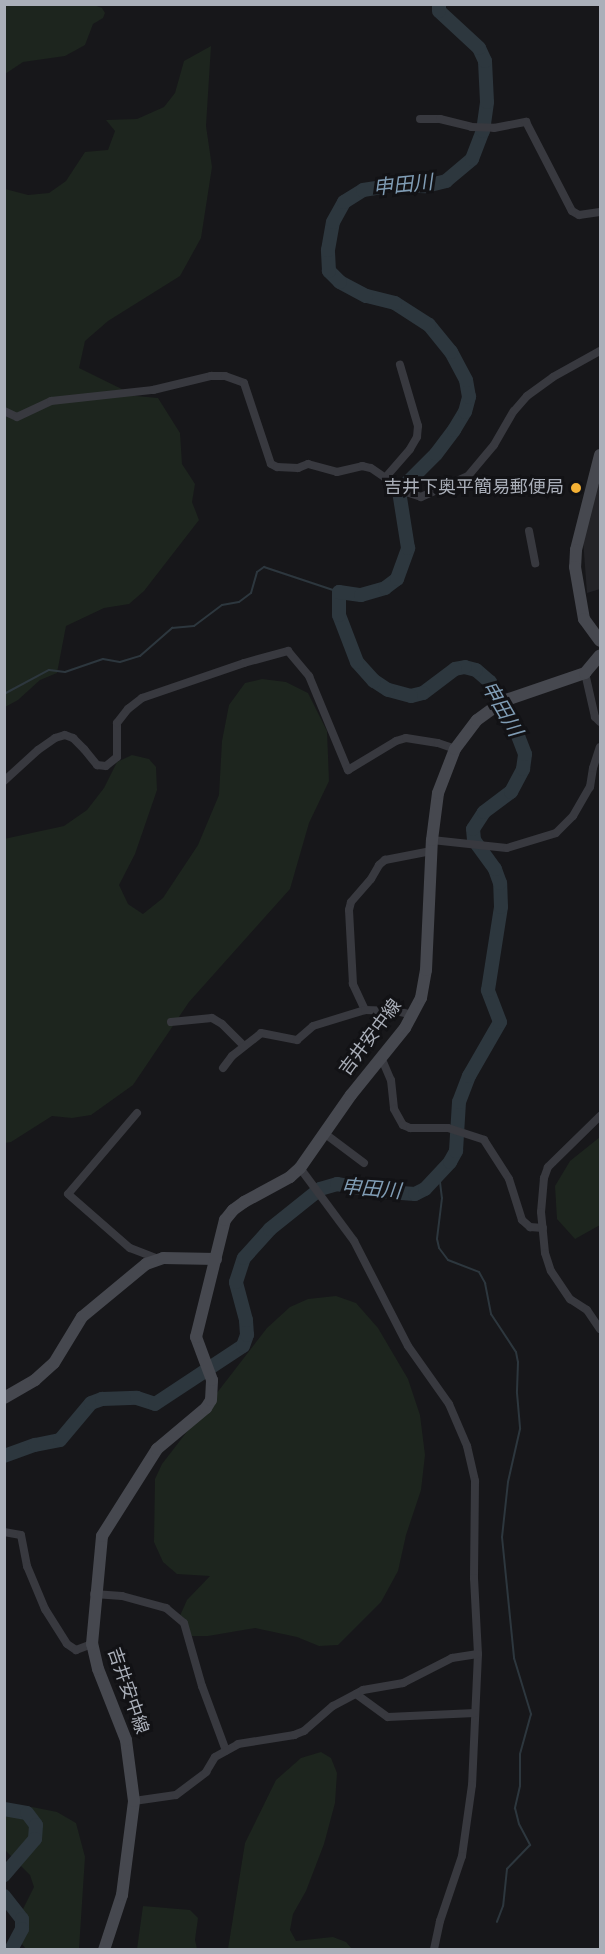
<!DOCTYPE html>
<html>
<head>
<meta charset="utf-8">
<style>
	body { margin:0 }
	#map { position:relative; width:605px; height:1954px; overflow:hidden; background:#17171a; font-family:"Alegreya Sans","Noto Sans JP",sans-serif }
	div>[style] { position:absolute }
	.built>* { inset:0; background:#232327 }
	.green>* { inset:0; background:#1d251e }
	.stream>* { height:2px; margin:-1px; padding:0 1px; transform-origin:1px; border-radius:1px; background:#2d373e }
	.river>* { height:14px; margin:-7px; padding:0 7px; transform-origin:7px; border-radius:7px; background:#2d373e }
	.street>* { height:8px; margin:-4px; padding:0 4px; transform-origin:4px; border-radius:4px; background:#38393f }
	.secondary>* { height:12px; margin:-6px; padding:0 6px; transform-origin:6px; border-radius:6px; background:#46484f }
	.dots>* { width:16px; height:16px; translate:-50% -50%; box-sizing:border-box; border:3px solid #121215; border-radius:50% }
	span { translate:-50% -50%; white-space:nowrap; text-align:center; line-height:1.15; -webkit-text-stroke:6px #121215; paint-order:stroke }
	.poi-label { font-size:18px; color:#aaafb9 }
	.right { translate:-100% -50%; text-align:right }
	.street-label { font-size:18px; color:#aaafb9 }
	.water-label { font-size:20px; color:#809db5; font-style:italic }
	.frame { position:absolute; inset:0; border:6px solid #aaafb9; pointer-events:none }
</style>
</head>
<body>
<div id="map">
	<div class="built">
		<i style="clip-path:polygon(600px 479px,600px 589px,587px 593px,583px 539px)"></i>
	</div>
	<div class="green">
		<i style="clip-path:polygon(91px 4px,102px 8px,105px 13px,103px 18px,93px 24px,85px 45px,65px 56px,23px 62px,5px 74px,5px 5px)"></i>
		<i style="clip-path:polygon(211px 46px,206px 126px,212px 167px,201px 238px,180px 276px,108px 321px,85px 341px,79px 368px,136px 396px,158px 398px,180px 433px,182px 464px,195px 484px,192px 502px,199px 520px,144px 591px,129px 604px,104px 608px,66px 626px,57px 673px,40px 680px,18px 700px,5px 707px,5px 189px,28px 195px,49px 193px,66px 181px,85px 152px,108px 150px,115px 131px,106px 120px,137px 119px,164px 107px,175px 93px,184px 61px)"></i>
		<i style="clip-path:polygon(262px 679px,286px 682px,308px 693px,327px 731px,329px 781px,309px 823px,290px 889px,189px 1002px,133px 1085px,91px 1115px,72px 1118px,52px 1116px,11px 1142px,5px 1143px,4px 839px,64px 826px,87px 810px,104px 788px,117px 762px,132px 755px,149px 759px,156px 767px,157px 790px,135px 854px,119px 885px,128px 904px,143px 914px,163px 898px,198px 845px,219px 795px,222px 741px,229px 705px,245px 683px)"></i>
		<i style="clip-path:polygon(600px 1137px,600px 1225px,575px 1239px,557px 1219px,555px 1186px,570px 1161px)"></i>
		<i style="clip-path:polygon(336px 1296px,356px 1303px,378px 1328px,408px 1379px,420px 1415px,425px 1455px,421px 1490px,406px 1535px,398px 1571px,381px 1602px,338px 1645px,319px 1646px,297px 1637px,255px 1628px,208px 1636px,192px 1636px,179px 1618px,187px 1600px,210px 1576px,177px 1574px,163px 1562px,154px 1542px,155px 1479px,162px 1464px,267px 1328px,290px 1307px,308px 1299px)"></i>
		<i style="clip-path:polygon(321px 1752px,331px 1758px,337px 1773px,335px 1803px,324px 1844px,306px 1891px,293px 1914px,290px 1930px,296px 1941px,333px 1937px,346px 1942px,352px 1949px,228px 1949px,245px 1843px,276px 1780px,301px 1758px)"></i>
		<i style="clip-path:polygon(32px 1807px,57px 1812px,76px 1823px,85px 1857px,79px 1949px,26px 1949px,21px 1943px,28px 1927px,21px 1913px,34px 1887px,30px 1875px,5px 1850px,5px 1808px)"></i>
		<i style="clip-path:polygon(143px 1906px,190px 1910px,198px 1918px,195px 1940px,197px 1949px,137px 1949px)"></i>
	</div>
	<div class="stream">
		<i style="left:4px;top:694px;width:51px;rotate:-28.1deg"></i>
		<i style="left:49px;top:670px;width:16px;rotate:7deg"></i>
		<i style="left:65px;top:672px;width:40px;rotate:-18.9deg"></i>
		<i style="left:103px;top:659px;width:17px;rotate:10deg"></i>
		<i style="left:120px;top:662px;width:21px;rotate:-17deg"></i>
		<i style="left:140px;top:656px;width:43px;rotate:-41.2deg"></i>
		<i style="left:172px;top:628px;width:22px;rotate:-5deg"></i>
		<i style="left:194px;top:626px;width:35px;rotate:-37deg"></i>
		<i style="left:222px;top:605px;width:17px;rotate:-10deg"></i>
		<i style="left:239px;top:602px;width:15px;rotate:-37deg"></i>
		<i style="left:251px;top:593px;width:22px;rotate:-74deg"></i>
		<i style="left:257px;top:572px;width:9px;rotate:-36deg"></i>
		<i style="left:264px;top:567px;width:79px;rotate:18.4deg"></i>
		<i style="left:439px;top:1174px;width:24px;rotate:83deg"></i>
		<i style="left:442px;top:1198px;width:41px;rotate:97deg"></i>
		<i style="left:437px;top:1239px;width:9px;rotate:77deg"></i>
		<i style="left:439px;top:1248px;width:15px;rotate:53deg"></i>
		<i style="left:448px;top:1260px;width:33px;rotate:21deg"></i>
		<i style="left:479px;top:1272px;width:13px;rotate:61deg"></i>
		<i style="left:485px;top:1283px;width:32px;rotate:79deg"></i>
		<i style="left:491px;top:1314px;width:45px;rotate:56.7deg"></i>
		<i style="left:516px;top:1352px;width:10px;rotate:79deg"></i>
		<i style="left:518px;top:1362px;width:31px;rotate:92deg"></i>
		<i style="left:517px;top:1393px;width:36px;rotate:85deg"></i>
		<i style="left:520px;top:1429px;width:54px;rotate:102.8deg"></i>
		<i style="left:508px;top:1482px;width:55px;rotate:96.2deg"></i>
		<i style="left:502px;top:1537px;width:122px;rotate:84.3deg"></i>
		<i style="left:514px;top:1658px;width:59px;rotate:73.1deg"></i>
		<i style="left:531px;top:1714px;width:41px;rotate:105.4deg"></i>
		<i style="left:520px;top:1754px;width:32px;rotate:90deg"></i>
		<i style="left:520px;top:1786px;width:23px;rotate:103deg"></i>
		<i style="left:515px;top:1808px;width:16px;rotate:76deg"></i>
		<i style="left:519px;top:1824px;width:24px;rotate:62deg"></i>
		<i style="left:530px;top:1845px;width:33px;rotate:134deg"></i>
		<i style="left:507px;top:1869px;width:37px;rotate:96deg"></i>
		<i style="left:503px;top:1906px;width:17px;rotate:111deg"></i>
	</div>
	<div class="river">
		<i style="left:4px;top:1456px;width:33px;rotate:-20deg"></i>
		<i style="left:35px;top:1445px;width:25px;rotate:-11deg"></i>
		<i style="left:60px;top:1440px;width:48px;rotate:-50deg"></i>
		<i style="left:91px;top:1403px;width:12px;rotate:-20deg"></i>
		<i style="left:102px;top:1399px;width:35px;rotate:-2deg"></i>
		<i style="left:137px;top:1398px;width:19px;rotate:18deg"></i>
		<i style="left:155px;top:1404px;width:105px;rotate:-33.4deg"></i>
		<i style="left:243px;top:1346px;width:12px;rotate:-70deg"></i>
		<i style="left:247px;top:1335px;width:15px;rotate:-94deg"></i>
		<i style="left:246px;top:1320px;width:39px;rotate:-105deg"></i>
		<i style="left:236px;top:1282px;width:25px;rotate:-72deg"></i>
		<i style="left:244px;top:1258px;width:39px;rotate:-48deg"></i>
		<i style="left:270px;top:1229px;width:64px;rotate:-38.7deg"></i>
		<i style="left:320px;top:1189px;width:18px;rotate:-16deg"></i>
		<i style="left:337px;top:1184px;width:39px;rotate:10deg"></i>
		<i style="left:375px;top:1191px;width:40px;rotate:4.3deg"></i>
		<i style="left:415px;top:1194px;width:11px;rotate:-27deg"></i>
		<i style="left:425px;top:1189px;width:37px;rotate:-47deg"></i>
		<i style="left:450px;top:1162px;width:13px;rotate:-61deg"></i>
		<i style="left:456px;top:1151px;width:49px;rotate:-86.5deg"></i>
		<i style="left:459px;top:1102px;width:28px;rotate:-69deg"></i>
		<i style="left:469px;top:1076px;width:62px;rotate:-60.1deg"></i>
		<i style="left:500px;top:1022px;width:34px;rotate:-111deg"></i>
		<i style="left:488px;top:990px;width:84px;rotate:-81.1deg"></i>
		<i style="left:501px;top:907px;width:24px;rotate:-92deg"></i>
		<i style="left:500px;top:883px;width:15px;rotate:-110deg"></i>
		<i style="left:495px;top:869px;width:36px;rotate:-126deg"></i>
		<i style="left:474px;top:840px;width:11px;rotate:-95deg"></i>
		<i style="left:473px;top:829px;width:20px;rotate:-57deg"></i>
		<i style="left:484px;top:812px;width:34px;rotate:-37deg"></i>
		<i style="left:511px;top:792px;width:26px;rotate:-62deg"></i>
		<i style="left:523px;top:769px;width:15px;rotate:-82deg"></i>
		<i style="left:525px;top:754px;width:22px;rotate:-111deg"></i>
		<i style="left:517px;top:733px;width:58px;rotate:-117.9deg"></i>
		<i style="left:490px;top:682px;width:18px;rotate:-139deg"></i>
		<i style="left:476px;top:670px;width:11px;rotate:-165deg"></i>
		<i style="left:465px;top:667px;width:10px;rotate:169deg"></i>
		<i style="left:455px;top:669px;width:40px;rotate:143deg"></i>
		<i style="left:423px;top:693px;width:12px;rotate:166deg"></i>
		<i style="left:411px;top:696px;width:24px;rotate:-165deg"></i>
		<i style="left:388px;top:690px;width:17px;rotate:-147deg"></i>
		<i style="left:374px;top:681px;width:25px;rotate:-132deg"></i>
		<i style="left:357px;top:662px;width:50px;rotate:-111deg"></i>
		<i style="left:339px;top:615px;width:23px;rotate:-90deg"></i>
		<i style="left:339px;top:592px;width:22px;rotate:8deg"></i>
		<i style="left:361px;top:595px;width:25px;rotate:-16deg"></i>
		<i style="left:385px;top:588px;width:15px;rotate:-37deg"></i>
		<i style="left:397px;top:579px;width:33px;rotate:-70deg"></i>
		<i style="left:408px;top:548px;width:58px;rotate:-99deg"></i>
		<i style="left:399px;top:491px;width:52px;rotate:-45deg"></i>
		<i style="left:436px;top:454px;width:30px;rotate:-53deg"></i>
		<i style="left:454px;top:430px;width:21px;rotate:-59deg"></i>
		<i style="left:465px;top:412px;width:16px;rotate:-75deg"></i>
		<i style="left:469px;top:397px;width:17px;rotate:-100deg"></i>
		<i style="left:466px;top:380px;width:32px;rotate:-118deg"></i>
		<i style="left:451px;top:352px;width:35px;rotate:-129deg"></i>
		<i style="left:429px;top:325px;width:40px;rotate:-147.1deg"></i>
		<i style="left:395px;top:303px;width:30px;rotate:-166deg"></i>
		<i style="left:366px;top:296px;width:30px;rotate:-152deg"></i>
		<i style="left:340px;top:282px;width:16px;rotate:-135deg"></i>
		<i style="left:329px;top:271px;width:21px;rotate:-93deg"></i>
		<i style="left:328px;top:250px;width:28px;rotate:-80deg"></i>
		<i style="left:333px;top:222px;width:23px;rotate:-61deg"></i>
		<i style="left:344px;top:202px;width:22px;rotate:-32deg"></i>
		<i style="left:363px;top:190px;width:30px;rotate:-9deg"></i>
		<i style="left:393px;top:185px;width:33px;rotate:2deg"></i>
		<i style="left:426px;top:186px;width:21px;rotate:-14deg"></i>
		<i style="left:446px;top:181px;width:34px;rotate:-40deg"></i>
		<i style="left:472px;top:159px;width:30px;rotate:-69deg"></i>
		<i style="left:483px;top:131px;width:29px;rotate:-82deg"></i>
		<i style="left:487px;top:102px;width:41px;rotate:-92.8deg"></i>
		<i style="left:485px;top:61px;width:14px;rotate:-115deg"></i>
		<i style="left:479px;top:48px;width:54px;rotate:-137.2deg"></i>
		<i style="left:439px;top:11px;width:7px;rotate:-90deg"></i>
		<i style="left:4px;top:1809px;width:23px;rotate:10deg"></i>
		<i style="left:27px;top:1813px;width:15px;rotate:53deg"></i>
		<i style="left:36px;top:1825px;width:14px;rotate:94deg"></i>
		<i style="left:35px;top:1839px;width:48px;rotate:130.7deg"></i>
		<i style="left:4px;top:1896px;width:29px;rotate:52deg"></i>
		<i style="left:22px;top:1919px;width:10px;rotate:90deg"></i>
		<i style="left:22px;top:1929px;width:24px;rotate:118deg"></i>
	</div>
	<div class="street">
		<i style="left:420px;top:119px;width:20px"></i>
		<i style="left:440px;top:119px;width:32px;rotate:14deg"></i>
		<i style="left:471px;top:127px;width:23px;rotate:2deg"></i>
		<i style="left:494px;top:128px;width:33px;rotate:-11deg"></i>
		<i style="left:526px;top:122px;width:100px;rotate:62.7deg"></i>
		<i style="left:572px;top:211px;width:8px;rotate:30deg"></i>
		<i style="left:579px;top:215px;width:21px;rotate:-8deg"></i>
		<i style="left:4px;top:411px;width:14px;rotate:25deg"></i>
		<i style="left:17px;top:417px;width:38px;rotate:-25deg"></i>
		<i style="left:51px;top:401px;width:103px;rotate:-6.2deg"></i>
		<i style="left:153px;top:390px;width:60px;rotate:-13.6deg"></i>
		<i style="left:211px;top:376px;width:14px"></i>
		<i style="left:225px;top:376px;width:20px;rotate:20deg"></i>
		<i style="left:244px;top:383px;width:85px;rotate:71.6deg"></i>
		<i style="left:271px;top:464px;width:7px;rotate:27deg"></i>
		<i style="left:277px;top:467px;width:21px;rotate:3deg"></i>
		<i style="left:298px;top:468px;width:11px;rotate:-22deg"></i>
		<i style="left:308px;top:464px;width:30px;rotate:15deg"></i>
		<i style="left:337px;top:472px;width:26px;rotate:-13deg"></i>
		<i style="left:362px;top:466px;width:9px;rotate:13deg"></i>
		<i style="left:371px;top:468px;width:42px;rotate:34.4deg"></i>
		<i style="left:406px;top:492px;width:16px;rotate:18deg"></i>
		<i style="left:421px;top:497px;width:51px;rotate:-24.1deg"></i>
		<i style="left:468px;top:476px;width:40px;rotate:-50deg"></i>
		<i style="left:494px;top:445px;width:39px;rotate:-60deg"></i>
		<i style="left:514px;top:411px;width:20px;rotate:-49deg"></i>
		<i style="left:527px;top:396px;width:32px;rotate:-36deg"></i>
		<i style="left:553px;top:377px;width:54px;rotate:-29deg"></i>
		<i style="left:385px;top:478px;width:38px;rotate:-49deg"></i>
		<i style="left:410px;top:449px;width:14px;rotate:-60deg"></i>
		<i style="left:417px;top:437px;width:11px;rotate:-85deg"></i>
		<i style="left:418px;top:426px;width:64px;rotate:-106.4deg"></i>
		<i style="left:529px;top:531px;width:33px;rotate:79deg"></i>
		<i style="left:585px;top:673px;width:45px;rotate:77.2deg"></i>
		<i style="left:595px;top:717px;width:7px;rotate:45deg"></i>
		<i style="left:4px;top:781px;width:46px;rotate:-42.4deg"></i>
		<i style="left:38px;top:750px;width:21px;rotate:-35deg"></i>
		<i style="left:55px;top:738px;width:10px;rotate:-17deg"></i>
		<i style="left:65px;top:735px;width:9px;rotate:21deg"></i>
		<i style="left:73px;top:738px;width:16px;rotate:45deg"></i>
		<i style="left:84px;top:749px;width:21px;rotate:51deg"></i>
		<i style="left:97px;top:765px;width:9px;rotate:6deg"></i>
		<i style="left:106px;top:766px;width:14px;rotate:-39deg"></i>
		<i style="left:117px;top:757px;width:34px;rotate:-90deg"></i>
		<i style="left:117px;top:723px;width:18px;rotate:-52deg"></i>
		<i style="left:128px;top:709px;width:18px;rotate:-38deg"></i>
		<i style="left:142px;top:698px;width:108px;rotate:-18.9deg"></i>
		<i style="left:244px;top:663px;width:46px;rotate:-15.3deg"></i>
		<i style="left:288px;top:651px;width:33px;rotate:50deg"></i>
		<i style="left:309px;top:676px;width:102px;rotate:67.5deg"></i>
		<i style="left:348px;top:770px;width:56px;rotate:-31.1deg"></i>
		<i style="left:396px;top:741px;width:10px;rotate:-17deg"></i>
		<i style="left:406px;top:738px;width:32px;rotate:9deg"></i>
		<i style="left:438px;top:743px;width:18px;rotate:19deg"></i>
		<i style="left:432px;top:840px;width:75px;rotate:6.1deg"></i>
		<i style="left:507px;top:848px;width:51px;rotate:-17deg"></i>
		<i style="left:556px;top:833px;width:24px;rotate:-45deg"></i>
		<i style="left:573px;top:816px;width:34px;rotate:-60deg"></i>
		<i style="left:590px;top:787px;width:19px;rotate:-81deg"></i>
		<i style="left:593px;top:768px;width:22px;rotate:-72deg"></i>
		<i style="left:365px;top:1010px;width:29px;rotate:-115deg"></i>
		<i style="left:353px;top:984px;width:74px;rotate:-93.1deg"></i>
		<i style="left:349px;top:910px;width:8px;rotate:-76deg"></i>
		<i style="left:351px;top:902px;width:30px;rotate:-49deg"></i>
		<i style="left:371px;top:879px;width:16px;rotate:-60deg"></i>
		<i style="left:379px;top:865px;width:8px;rotate:-40deg"></i>
		<i style="left:385px;top:860px;width:47px;rotate:-11.1deg"></i>
		<i style="left:171px;top:1022px;width:41px;rotate:-5.6deg"></i>
		<i style="left:212px;top:1018px;width:12px;rotate:31deg"></i>
		<i style="left:222px;top:1024px;width:31px;rotate:45deg"></i>
		<i style="left:381px;top:1057px;width:25px;rotate:67deg"></i>
		<i style="left:391px;top:1080px;width:29px;rotate:84deg"></i>
		<i style="left:394px;top:1109px;width:18px;rotate:61deg"></i>
		<i style="left:403px;top:1125px;width:8px;rotate:23deg"></i>
		<i style="left:410px;top:1128px;width:38px"></i>
		<i style="left:448px;top:1128px;width:38px;rotate:18deg"></i>
		<i style="left:484px;top:1140px;width:46px;rotate:57.3deg"></i>
		<i style="left:509px;top:1179px;width:43px;rotate:72.4deg"></i>
		<i style="left:522px;top:1220px;width:11px;rotate:41deg"></i>
		<i style="left:530px;top:1227px;width:13px;rotate:4deg"></i>
		<i style="left:223px;top:1068px;width:15px;rotate:-53deg"></i>
		<i style="left:232px;top:1056px;width:37px;rotate:-38deg"></i>
		<i style="left:261px;top:1033px;width:37px;rotate:11deg"></i>
		<i style="left:297px;top:1040px;width:21px;rotate:-41deg"></i>
		<i style="left:313px;top:1026px;width:54px;rotate:-17.1deg"></i>
		<i style="left:365px;top:1010px;width:31px;rotate:2deg"></i>
		<i style="left:396px;top:1011px;width:17px;rotate:13deg"></i>
		<i style="left:137px;top:1113px;width:106px;rotate:130.4deg"></i>
		<i style="left:68px;top:1194px;width:82px;rotate:41.1deg"></i>
		<i style="left:130px;top:1248px;width:31px;rotate:21deg"></i>
		<i style="left:600px;top:1116px;width:73px;rotate:135.6deg"></i>
		<i style="left:548px;top:1167px;width:12px;rotate:110deg"></i>
		<i style="left:544px;top:1178px;width:34px;rotate:95deg"></i>
		<i style="left:541px;top:1212px;width:41px;rotate:84.4deg"></i>
		<i style="left:545px;top:1253px;width:19px;rotate:72deg"></i>
		<i style="left:551px;top:1271px;width:34px;rotate:56deg"></i>
		<i style="left:570px;top:1299px;width:20px;rotate:33deg"></i>
		<i style="left:587px;top:1310px;width:23px;rotate:56deg"></i>
		<i style="left:324px;top:1133px;width:50px;rotate:36.9deg"></i>
		<i style="left:300px;top:1168px;width:91px;rotate:53.5deg"></i>
		<i style="left:354px;top:1241px;width:118px;rotate:62.8deg"></i>
		<i style="left:408px;top:1346px;width:71px;rotate:54.7deg"></i>
		<i style="left:449px;top:1404px;width:46px;rotate:66.8deg"></i>
		<i style="left:467px;top:1446px;width:36px;rotate:77deg"></i>
		<i style="left:475px;top:1481px;width:97px;rotate:90.6deg"></i>
		<i style="left:474px;top:1578px;width:76px;rotate:87deg"></i>
		<i style="left:478px;top:1654px;width:131px;rotate:92.6deg"></i>
		<i style="left:472px;top:1785px;width:72px;rotate:98deg"></i>
		<i style="left:462px;top:1856px;width:69px;rotate:108.7deg"></i>
		<i style="left:440px;top:1921px;width:30px;rotate:102deg"></i>
		<i style="left:4px;top:1532px;width:17px;rotate:10deg"></i>
		<i style="left:21px;top:1535px;width:32px;rotate:79deg"></i>
		<i style="left:27px;top:1566px;width:47px;rotate:67.3deg"></i>
		<i style="left:45px;top:1609px;width:41px;rotate:57.8deg"></i>
		<i style="left:67px;top:1644px;width:11px;rotate:34deg"></i>
		<i style="left:76px;top:1650px;width:17px;rotate:-21deg"></i>
		<i style="left:94px;top:1594px;width:28px;rotate:4deg"></i>
		<i style="left:122px;top:1596px;width:46px;rotate:15.3deg"></i>
		<i style="left:166px;top:1608px;width:23px;rotate:40deg"></i>
		<i style="left:184px;top:1623px;width:66px;rotate:74.1deg"></i>
		<i style="left:202px;top:1686px;width:69px;rotate:69.7deg"></i>
		<i style="left:356px;top:1694px;width:39px;rotate:36deg"></i>
		<i style="left:388px;top:1717px;width:87px;rotate:-2.6deg"></i>
		<i style="left:134px;top:1801px;width:42px;rotate:-8.1deg"></i>
		<i style="left:176px;top:1795px;width:38px;rotate:-37deg"></i>
		<i style="left:206px;top:1772px;width:17px;rotate:-59deg"></i>
		<i style="left:215px;top:1757px;width:26px;rotate:-29deg"></i>
		<i style="left:238px;top:1744px;width:57px;rotate:-9.1deg"></i>
		<i style="left:294px;top:1735px;width:11px;rotate:-22deg"></i>
		<i style="left:304px;top:1731px;width:38px;rotate:-41deg"></i>
		<i style="left:333px;top:1706px;width:34px;rotate:-28deg"></i>
		<i style="left:363px;top:1690px;width:41px;rotate:-9.9deg"></i>
		<i style="left:403px;top:1683px;width:55px;rotate:-27deg"></i>
		<i style="left:452px;top:1658px;width:26px;rotate:-9deg"></i>
	</div>
	<div class="secondary">
		<i style="left:600px;top:455px;width:98px;rotate:104.2deg"></i>
		<i style="left:576px;top:550px;width:17px;rotate:93deg"></i>
		<i style="left:575px;top:567px;width:53px;rotate:80.2deg"></i>
		<i style="left:584px;top:619px;width:27px;rotate:54deg"></i>
		<i style="left:4px;top:1398px;width:36px;rotate:-30deg"></i>
		<i style="left:35px;top:1380px;width:25px;rotate:-42deg"></i>
		<i style="left:54px;top:1363px;width:54px;rotate:-58.7deg"></i>
		<i style="left:82px;top:1317px;width:83px;rotate:-39.6deg"></i>
		<i style="left:146px;top:1264px;width:18px;rotate:-19deg"></i>
		<i style="left:163px;top:1258px;width:53px;rotate:1.1deg"></i>
		<i style="left:104px;top:1950px;width:58px;rotate:-71.9deg"></i>
		<i style="left:122px;top:1895px;width:95px;rotate:-82.7deg"></i>
		<i style="left:134px;top:1801px;width:62px;rotate:-97.5deg"></i>
		<i style="left:126px;top:1740px;width:76px;rotate:-111.5deg"></i>
		<i style="left:98px;top:1669px;width:26px;rotate:-103deg"></i>
		<i style="left:92px;top:1644px;width:108px;rotate:-84.7deg"></i>
		<i style="left:102px;top:1536px;width:103px;rotate:-57.7deg"></i>
		<i style="left:157px;top:1449px;width:64px;rotate:-39.9deg"></i>
		<i style="left:206px;top:1408px;width:9px;rotate:-58deg"></i>
		<i style="left:211px;top:1400px;width:20px;rotate:-87deg"></i>
		<i style="left:212px;top:1380px;width:46px;rotate:-110.4deg"></i>
		<i style="left:196px;top:1337px;width:121px;rotate:-76.1deg"></i>
		<i style="left:225px;top:1220px;width:13px;rotate:-51deg"></i>
		<i style="left:233px;top:1210px;width:14px;rotate:-36deg"></i>
		<i style="left:244px;top:1202px;width:52px;rotate:-28.5deg"></i>
		<i style="left:290px;top:1177px;width:13px;rotate:-42deg"></i>
		<i style="left:300px;top:1168px;width:89px;rotate:-55.1deg"></i>
		<i style="left:351px;top:1095px;width:86px;rotate:-51.1deg"></i>
		<i style="left:405px;top:1028px;width:34px;rotate:-62deg"></i>
		<i style="left:421px;top:998px;width:28px;rotate:-80deg"></i>
		<i style="left:426px;top:970px;width:130px;rotate:-87.4deg"></i>
		<i style="left:432px;top:840px;width:47px;rotate:-82.7deg"></i>
		<i style="left:438px;top:793px;width:47px;rotate:-68.9deg"></i>
		<i style="left:455px;top:749px;width:36px;rotate:-53deg"></i>
		<i style="left:477px;top:720px;width:32px;rotate:-36deg"></i>
		<i style="left:503px;top:701px;width:87px;rotate:-18.9deg"></i>
		<i style="left:585px;top:673px;width:23px;rotate:-50deg"></i>
	</div>
	<div class="dots">
		<i style="left:576px;top:488px;background:#f4b135"></i>
	</div>
	<div class="poi-label">
		<span class="right" style="left:564px;top:488px">吉井下奥平簡易郵便局</span>
	</div>
	<div class="street-label">
		<span style="left:371px;top:1038px;rotate:-53deg">吉井安中線</span>
		<span style="left:127px;top:1691px;rotate:71deg">吉井安中線</span>
	</div>
	<div class="water-label">
		<span style="left:403px;top:186px;rotate:-6deg">申田川</span>
		<span style="left:501px;top:709px;rotate:60deg">申田川</span>
		<span style="left:371px;top:1190px;rotate:5deg">申田川</span>
	</div>
	<div class="frame"></div>
</div>
</body>
</html>
